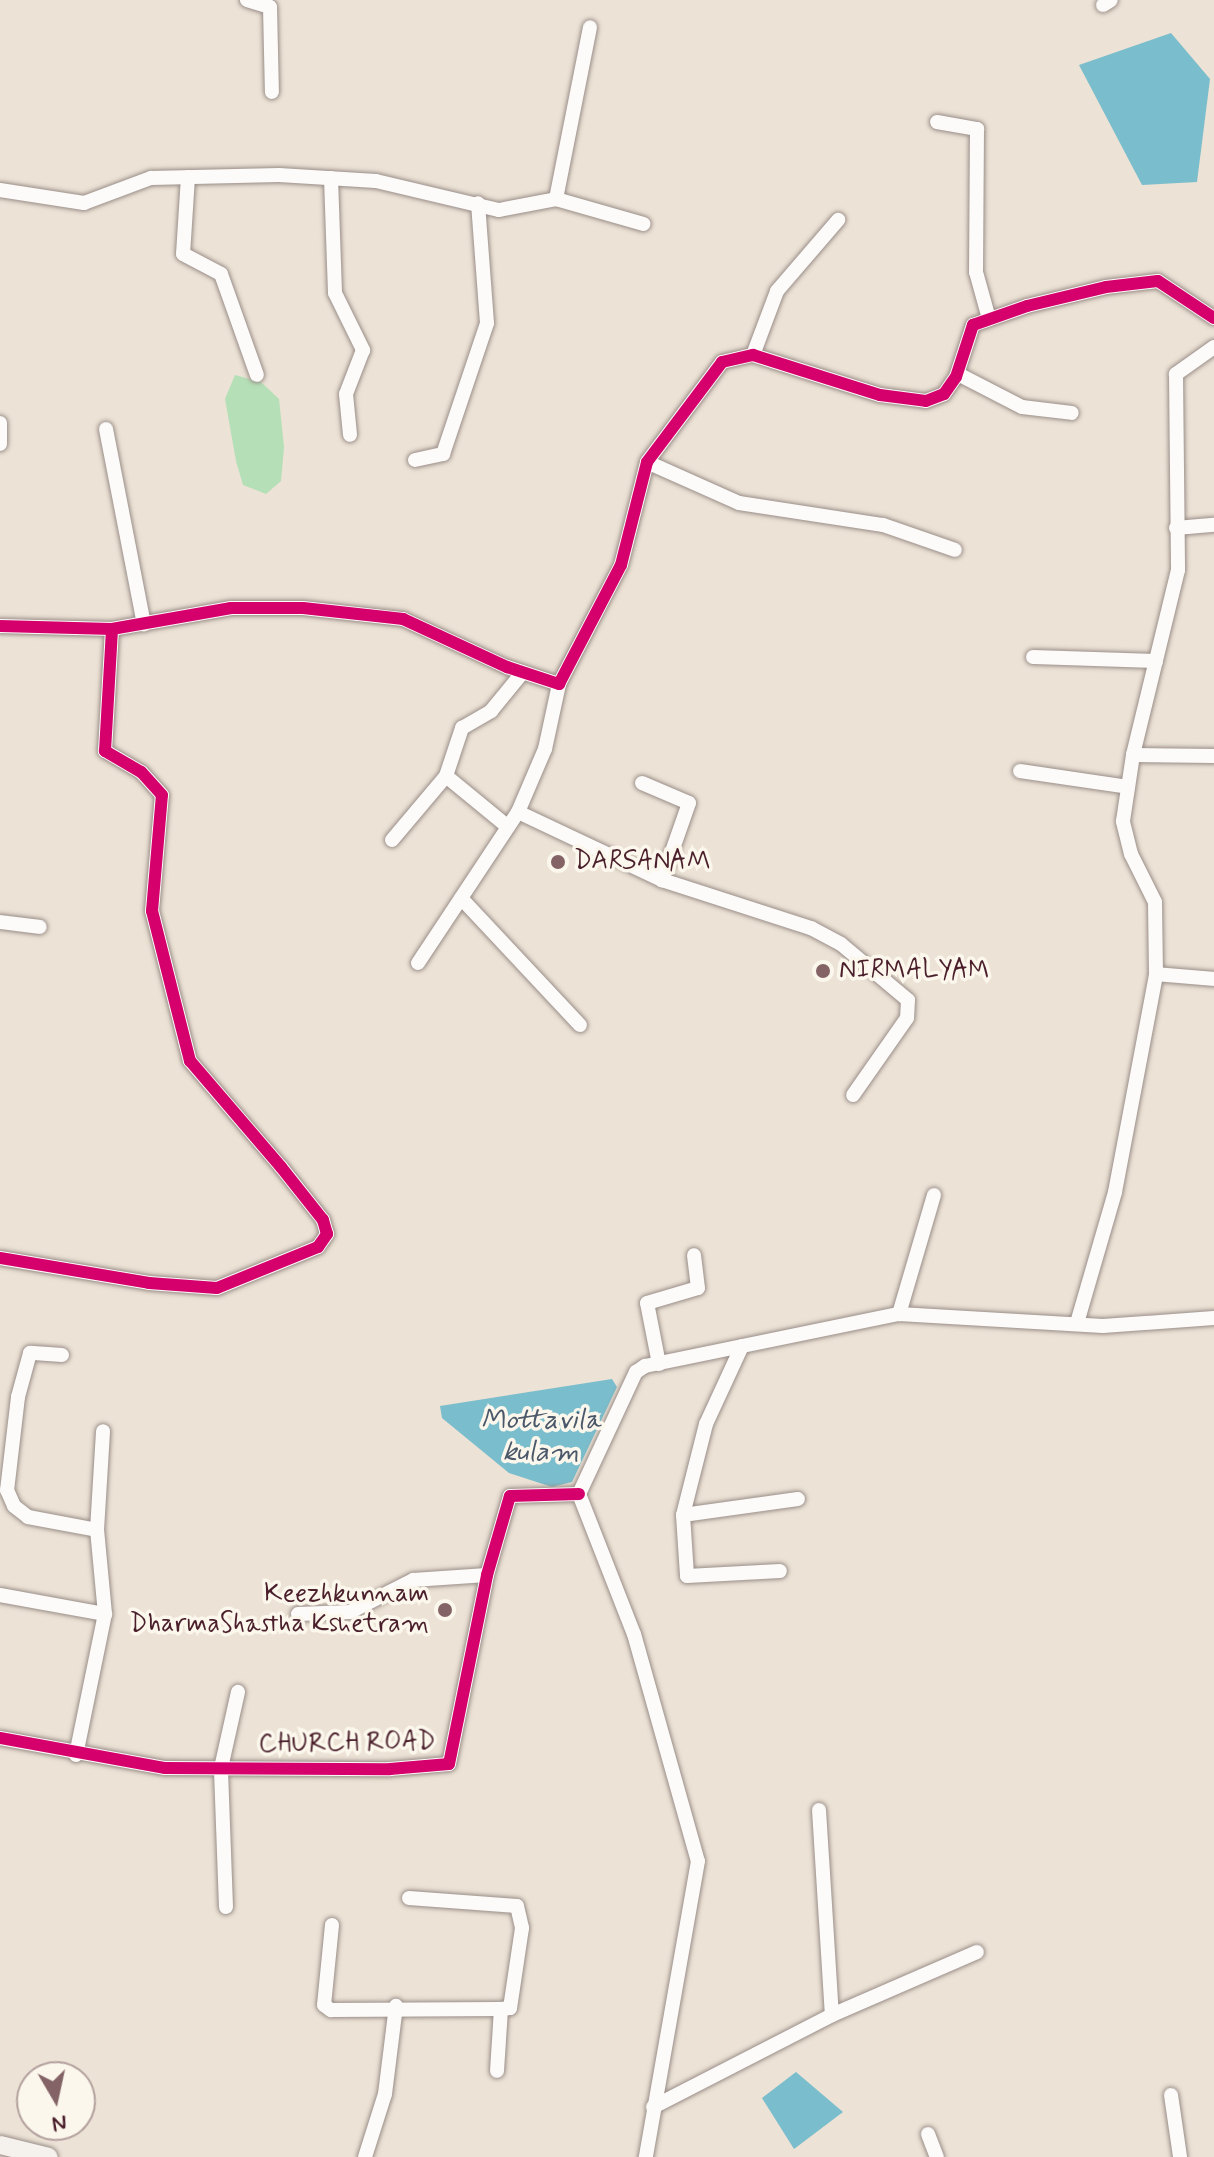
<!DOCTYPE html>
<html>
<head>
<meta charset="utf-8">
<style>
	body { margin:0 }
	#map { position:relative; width:1214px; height:2157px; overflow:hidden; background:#ece2d5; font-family:Mynerve,sans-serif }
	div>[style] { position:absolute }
	.green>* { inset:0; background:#b5dfb7 }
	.water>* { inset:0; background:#7abdcc }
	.roads { filter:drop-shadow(0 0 2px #9a8e89) drop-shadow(0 0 2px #9a8e89) }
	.street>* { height:14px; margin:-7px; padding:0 7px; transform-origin:7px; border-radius:7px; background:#fcfbf9 }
	.secondary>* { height:18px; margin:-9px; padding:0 9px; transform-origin:9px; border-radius:9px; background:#f5f2ee }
	.cycleway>* { height:12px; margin:-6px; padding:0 6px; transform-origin:6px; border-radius:6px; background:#d6006c }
	.dots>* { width:22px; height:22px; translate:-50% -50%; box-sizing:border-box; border:4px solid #fbf7ec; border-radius:50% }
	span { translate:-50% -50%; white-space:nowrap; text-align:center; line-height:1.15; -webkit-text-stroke:7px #fbf7ec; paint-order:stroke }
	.poi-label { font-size:26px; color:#4a1f2b }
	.left { translate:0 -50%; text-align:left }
	.right { translate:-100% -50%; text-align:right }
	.street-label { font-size:26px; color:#4a1f2b }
	.water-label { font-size:28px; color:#4a586a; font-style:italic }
	.north { position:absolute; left:16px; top:2061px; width:80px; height:80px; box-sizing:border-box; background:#fbf7ec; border:2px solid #b4a19f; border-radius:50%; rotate:171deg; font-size:22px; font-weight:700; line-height:32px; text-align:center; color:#4a1f2b }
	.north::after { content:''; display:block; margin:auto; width:28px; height:36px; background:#836366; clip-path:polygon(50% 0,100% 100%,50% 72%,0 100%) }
</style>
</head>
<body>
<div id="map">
	<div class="green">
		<i style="clip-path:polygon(235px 375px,261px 382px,279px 399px,284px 447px,281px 481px,266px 494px,243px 485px,236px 461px,225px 399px)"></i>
	</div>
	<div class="water">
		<i style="clip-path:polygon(1171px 33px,1210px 79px,1197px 182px,1142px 185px,1079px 65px)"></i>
		<i style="clip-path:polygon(612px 1379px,617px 1387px,572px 1482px,552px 1487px,509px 1473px,442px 1418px,440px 1406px)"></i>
		<i style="clip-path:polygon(796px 2072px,843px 2112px,794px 2149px,762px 2098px)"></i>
	</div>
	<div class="roads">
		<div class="street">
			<i style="left:247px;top:0;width:24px;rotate:17deg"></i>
			<i style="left:270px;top:7px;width:85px;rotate:88.7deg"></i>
			<i style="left:1103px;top:5px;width:9px;rotate:-32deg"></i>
			<i style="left:937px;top:122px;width:41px;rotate:9.9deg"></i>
			<i style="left:977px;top:129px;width:143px;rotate:90.4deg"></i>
			<i style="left:976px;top:272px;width:49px;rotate:74.5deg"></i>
			<i style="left:188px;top:177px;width:77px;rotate:93.7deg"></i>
			<i style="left:183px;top:254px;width:43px;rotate:27.8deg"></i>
			<i style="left:221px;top:274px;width:107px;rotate:70.4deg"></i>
			<i style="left:331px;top:178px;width:115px;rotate:88deg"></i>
			<i style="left:335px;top:293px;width:64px;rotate:63.8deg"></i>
			<i style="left:363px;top:350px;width:47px;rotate:111.1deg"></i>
			<i style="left:346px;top:394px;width:41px;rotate:84.4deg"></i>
			<i style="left:0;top:190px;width:85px;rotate:8.8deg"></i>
			<i style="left:84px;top:203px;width:72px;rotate:-20.5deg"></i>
			<i style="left:151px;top:178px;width:128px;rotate:-1.3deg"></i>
			<i style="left:279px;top:175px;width:97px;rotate:3.5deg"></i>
			<i style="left:376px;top:181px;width:126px;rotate:13.3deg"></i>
			<i style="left:499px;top:210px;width:58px;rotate:-10.9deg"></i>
			<i style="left:556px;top:199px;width:91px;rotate:15.9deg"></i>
			<i style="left:556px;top:199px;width:175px;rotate:-78.8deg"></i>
			<i style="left:1214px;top:347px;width:47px;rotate:144.6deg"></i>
			<i style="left:1176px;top:374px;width:196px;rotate:89.4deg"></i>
			<i style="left:1178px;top:570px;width:190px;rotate:103.7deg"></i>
			<i style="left:1133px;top:755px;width:81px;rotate:0.7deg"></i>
			<i style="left:753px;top:355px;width:68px;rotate:-69.4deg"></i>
			<i style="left:777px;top:291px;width:94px;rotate:-49.3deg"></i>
			<i style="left:958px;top:374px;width:72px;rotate:27.3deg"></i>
			<i style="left:1022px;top:407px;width:50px;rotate:6.8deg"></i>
			<i style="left:0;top:423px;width:21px;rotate:90deg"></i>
			<i style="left:106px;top:429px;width:199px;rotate:79deg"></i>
			<i style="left:415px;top:460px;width:29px;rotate:-12deg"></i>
			<i style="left:443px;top:454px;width:138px;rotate:-71.4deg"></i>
			<i style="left:487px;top:323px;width:120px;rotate:-94.3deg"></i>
			<i style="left:647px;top:462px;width:101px;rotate:24deg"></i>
			<i style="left:739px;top:503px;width:146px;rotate:8.7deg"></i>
			<i style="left:883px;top:525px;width:76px;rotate:19.1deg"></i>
			<i style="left:1176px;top:528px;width:38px;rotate:-5deg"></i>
			<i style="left:0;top:626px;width:112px;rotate:1.5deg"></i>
			<i style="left:112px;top:629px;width:121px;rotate:-10deg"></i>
			<i style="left:231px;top:608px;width:72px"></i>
			<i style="left:303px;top:608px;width:101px;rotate:6.3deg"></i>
			<i style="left:403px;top:619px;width:115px;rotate:24.8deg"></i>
			<i style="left:507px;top:667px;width:55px;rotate:18.1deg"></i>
			<i style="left:559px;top:684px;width:134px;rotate:-62.5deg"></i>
			<i style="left:621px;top:565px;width:106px;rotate:-75.8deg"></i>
			<i style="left:647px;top:462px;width:125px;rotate:-53.1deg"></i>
			<i style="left:722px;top:362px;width:32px;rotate:-13deg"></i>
			<i style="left:753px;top:355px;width:133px;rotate:17.5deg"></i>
			<i style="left:880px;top:395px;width:46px;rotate:7.4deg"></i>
			<i style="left:926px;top:401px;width:19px;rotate:-21deg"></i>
			<i style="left:944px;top:394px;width:21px;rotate:-55deg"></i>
			<i style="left:956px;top:377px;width:55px;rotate:-71.9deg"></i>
			<i style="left:973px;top:325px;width:57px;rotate:-19.4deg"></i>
			<i style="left:1027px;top:306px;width:81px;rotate:-13.5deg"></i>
			<i style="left:1106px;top:287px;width:52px;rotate:-6.6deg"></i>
			<i style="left:1158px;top:281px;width:67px;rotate:33.5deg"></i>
			<i style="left:1033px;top:657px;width:123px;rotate:1.9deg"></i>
			<i style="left:1020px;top:771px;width:109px;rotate:8.4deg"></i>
			<i style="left:446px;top:776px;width:80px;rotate:39.4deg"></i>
			<i style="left:642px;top:783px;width:51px;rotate:23.1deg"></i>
			<i style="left:689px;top:803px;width:82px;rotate:109.3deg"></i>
			<i style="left:518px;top:812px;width:159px;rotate:25.3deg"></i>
			<i style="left:662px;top:880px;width:157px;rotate:17.9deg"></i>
			<i style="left:811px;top:928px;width:34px;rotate:28deg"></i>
			<i style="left:841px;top:944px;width:87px;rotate:39.9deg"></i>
			<i style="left:908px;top:1000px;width:18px;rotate:93deg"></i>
			<i style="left:907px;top:1018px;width:94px;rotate:125deg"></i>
			<i style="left:392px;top:840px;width:84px;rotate:-49.8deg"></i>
			<i style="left:446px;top:776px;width:51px;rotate:-71.6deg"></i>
			<i style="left:462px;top:728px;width:34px;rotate:-30deg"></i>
			<i style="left:491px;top:711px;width:50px;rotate:-50.6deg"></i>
			<i style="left:461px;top:898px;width:174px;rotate:46.9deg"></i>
			<i style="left:0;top:922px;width:40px;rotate:7.1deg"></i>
			<i style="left:418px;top:963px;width:181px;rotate:-56.5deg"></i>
			<i style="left:518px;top:812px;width:69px;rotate:-66.8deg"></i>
			<i style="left:545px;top:749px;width:66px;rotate:-77.8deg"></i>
			<i style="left:1156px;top:974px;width:58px;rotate:4.9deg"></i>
			<i style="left:0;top:1258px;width:151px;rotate:9.5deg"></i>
			<i style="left:149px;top:1283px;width:68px;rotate:4.2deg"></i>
			<i style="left:217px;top:1288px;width:109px;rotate:-22.1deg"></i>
			<i style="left:318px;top:1247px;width:16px;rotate:-55deg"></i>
			<i style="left:327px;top:1234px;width:15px;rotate:-106deg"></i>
			<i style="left:323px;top:1220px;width:68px;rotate:-128.4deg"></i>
			<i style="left:281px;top:1167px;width:140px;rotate:-130.6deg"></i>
			<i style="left:190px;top:1061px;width:155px;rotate:-104.2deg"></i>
			<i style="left:152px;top:911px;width:116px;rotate:-85.1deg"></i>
			<i style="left:162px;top:795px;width:31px;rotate:-132deg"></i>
			<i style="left:141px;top:772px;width:42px;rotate:-149.7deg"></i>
			<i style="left:105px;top:751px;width:122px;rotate:-86.7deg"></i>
			<i style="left:899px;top:1314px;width:124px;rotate:-73.6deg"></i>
			<i style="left:1077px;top:1323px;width:136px;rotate:-73.8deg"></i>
			<i style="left:1115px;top:1192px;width:222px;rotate:-79.3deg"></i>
			<i style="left:1156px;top:974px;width:72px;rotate:-90.8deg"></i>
			<i style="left:1155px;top:902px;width:54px;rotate:-116.6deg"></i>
			<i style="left:1131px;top:854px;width:34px;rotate:-104deg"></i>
			<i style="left:1123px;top:821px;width:67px;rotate:-81.4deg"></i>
			<i style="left:742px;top:1346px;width:86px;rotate:114.8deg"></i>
			<i style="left:706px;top:1424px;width:94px;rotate:104.2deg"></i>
			<i style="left:683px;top:1515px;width:61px;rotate:86.2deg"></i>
			<i style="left:687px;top:1576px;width:93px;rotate:-3.1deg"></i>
			<i style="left:62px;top:1355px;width:32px;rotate:-176deg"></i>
			<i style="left:30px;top:1353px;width:46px;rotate:105.3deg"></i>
			<i style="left:18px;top:1397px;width:94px;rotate:96.7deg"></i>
			<i style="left:7px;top:1490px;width:17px;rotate:66deg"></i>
			<i style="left:14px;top:1506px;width:18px;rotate:38deg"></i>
			<i style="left:28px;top:1517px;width:70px;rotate:10.7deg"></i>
			<i style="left:659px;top:1364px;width:62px;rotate:-101.1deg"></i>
			<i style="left:647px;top:1303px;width:53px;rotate:-16.4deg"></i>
			<i style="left:698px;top:1288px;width:33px;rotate:-97deg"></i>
			<i style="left:579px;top:1494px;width:135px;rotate:-65deg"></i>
			<i style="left:636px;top:1372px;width:11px;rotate:-34deg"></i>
			<i style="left:645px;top:1366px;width:259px;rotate:-11.6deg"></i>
			<i style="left:899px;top:1314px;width:204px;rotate:3.4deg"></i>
			<i style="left:1103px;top:1326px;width:111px;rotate:-4.1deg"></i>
			<i style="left:579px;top:1494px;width:150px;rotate:68.6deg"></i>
			<i style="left:634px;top:1634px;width:236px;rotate:74.3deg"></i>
			<i style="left:698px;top:1861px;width:301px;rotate:100deg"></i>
			<i style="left:683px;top:1515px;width:116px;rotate:-7.9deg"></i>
			<i style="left:0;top:1595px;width:107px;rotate:10.3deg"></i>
			<i style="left:298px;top:1614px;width:52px;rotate:-2.2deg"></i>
			<i style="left:350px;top:1612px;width:71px;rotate:-26.9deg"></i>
			<i style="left:413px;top:1580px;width:74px;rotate:-3.9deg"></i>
			<i style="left:0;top:1738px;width:168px;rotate:10.3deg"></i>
			<i style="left:165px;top:1768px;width:225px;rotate:0.3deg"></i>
			<i style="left:390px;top:1769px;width:59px;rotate:-4.8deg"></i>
			<i style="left:449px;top:1764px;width:193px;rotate:-78.6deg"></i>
			<i style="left:487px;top:1575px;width:82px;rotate:-73.8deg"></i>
			<i style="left:510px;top:1496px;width:69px;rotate:-1.7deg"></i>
			<i style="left:76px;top:1755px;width:144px;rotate:-78.4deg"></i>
			<i style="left:105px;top:1614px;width:84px;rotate:-95.4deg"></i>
			<i style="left:97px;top:1530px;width:99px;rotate:-86.5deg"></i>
			<i style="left:819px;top:1810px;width:205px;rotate:86.4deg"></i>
			<i style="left:409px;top:1898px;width:108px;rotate:4.2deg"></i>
			<i style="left:517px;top:1906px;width:23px;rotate:77deg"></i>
			<i style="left:522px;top:1928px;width:81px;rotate:98.5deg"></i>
			<i style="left:510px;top:2008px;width:9px;rotate:174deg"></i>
			<i style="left:226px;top:1907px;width:139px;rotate:-92.1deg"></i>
			<i style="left:221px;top:1768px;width:78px;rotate:-77.4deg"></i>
			<i style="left:332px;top:1925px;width:80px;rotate:95.7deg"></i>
			<i style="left:324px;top:2005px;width:9px;rotate:36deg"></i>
			<i style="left:331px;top:2010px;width:170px;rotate:-0.3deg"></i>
			<i style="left:501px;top:2009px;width:62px;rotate:93.7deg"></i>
			<i style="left:1171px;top:2095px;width:63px;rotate:81.7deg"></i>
			<i style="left:653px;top:2107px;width:201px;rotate:-27.2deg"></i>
			<i style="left:832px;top:2015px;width:158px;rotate:-23.5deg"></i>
			<i style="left:928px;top:2134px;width:25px;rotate:69deg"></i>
			<i style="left:365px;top:2157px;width:66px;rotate:-72.4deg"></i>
			<i style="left:385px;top:2094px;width:89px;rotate:-82.9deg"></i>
		</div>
		<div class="secondary">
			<i style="left:0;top:2145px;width:50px;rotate:13.8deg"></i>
		</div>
	</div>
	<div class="cycleway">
		<i style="left:0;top:626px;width:112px;rotate:1.5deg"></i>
		<i style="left:112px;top:629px;width:121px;rotate:-10deg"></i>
		<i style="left:231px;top:608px;width:72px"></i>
		<i style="left:303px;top:608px;width:101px;rotate:6.3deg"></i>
		<i style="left:403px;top:619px;width:115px;rotate:24.8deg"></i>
		<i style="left:507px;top:667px;width:55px;rotate:18.1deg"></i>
		<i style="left:559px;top:684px;width:134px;rotate:-62.5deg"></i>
		<i style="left:621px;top:565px;width:106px;rotate:-75.8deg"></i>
		<i style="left:647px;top:462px;width:125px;rotate:-53.1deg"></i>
		<i style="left:722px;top:362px;width:32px;rotate:-13deg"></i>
		<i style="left:753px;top:355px;width:133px;rotate:17.5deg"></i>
		<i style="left:880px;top:395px;width:46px;rotate:7.4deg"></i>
		<i style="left:926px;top:401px;width:19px;rotate:-21deg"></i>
		<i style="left:944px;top:394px;width:21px;rotate:-55deg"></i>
		<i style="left:956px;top:377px;width:55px;rotate:-71.9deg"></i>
		<i style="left:973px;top:325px;width:57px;rotate:-19.4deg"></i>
		<i style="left:1027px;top:306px;width:81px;rotate:-13.5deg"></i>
		<i style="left:1106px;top:287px;width:52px;rotate:-6.6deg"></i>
		<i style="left:1158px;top:281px;width:67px;rotate:33.5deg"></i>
		<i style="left:0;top:1258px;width:151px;rotate:9.5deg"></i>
		<i style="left:149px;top:1283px;width:68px;rotate:4.2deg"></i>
		<i style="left:217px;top:1288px;width:109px;rotate:-22.1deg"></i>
		<i style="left:318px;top:1247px;width:16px;rotate:-55deg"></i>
		<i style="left:327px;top:1234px;width:15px;rotate:-106deg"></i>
		<i style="left:323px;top:1220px;width:68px;rotate:-128.4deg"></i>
		<i style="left:281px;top:1167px;width:140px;rotate:-130.6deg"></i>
		<i style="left:190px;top:1061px;width:155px;rotate:-104.2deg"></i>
		<i style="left:152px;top:911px;width:116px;rotate:-85.1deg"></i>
		<i style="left:162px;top:795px;width:31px;rotate:-132deg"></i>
		<i style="left:141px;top:772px;width:42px;rotate:-149.7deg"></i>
		<i style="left:105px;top:751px;width:122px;rotate:-86.7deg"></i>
		<i style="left:0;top:1738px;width:168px;rotate:10.3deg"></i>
		<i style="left:165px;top:1768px;width:225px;rotate:0.3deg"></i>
		<i style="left:390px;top:1769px;width:59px;rotate:-4.8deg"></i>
		<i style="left:449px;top:1764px;width:193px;rotate:-78.6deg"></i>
		<i style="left:487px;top:1575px;width:82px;rotate:-73.8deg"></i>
		<i style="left:510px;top:1496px;width:69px;rotate:-1.7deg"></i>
	</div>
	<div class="dots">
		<i style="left:558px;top:862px;background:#836366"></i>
		<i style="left:823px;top:971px;background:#836366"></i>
		<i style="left:445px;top:1610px;background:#836366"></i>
	</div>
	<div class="poi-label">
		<span class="left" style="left:574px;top:862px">DARSANAM</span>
		<span class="left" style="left:839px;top:971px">NIRMALYAM</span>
		<span class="right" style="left:429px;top:1610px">Keezhkunnam<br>DharmaShastha Kshetram</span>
	</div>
	<div class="street-label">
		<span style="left:347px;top:1744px;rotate:-1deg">CHURCH ROAD</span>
	</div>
	<div class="water-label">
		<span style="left:541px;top:1437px">Mottavila<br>kulam</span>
	</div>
	<div class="north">N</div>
</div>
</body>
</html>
